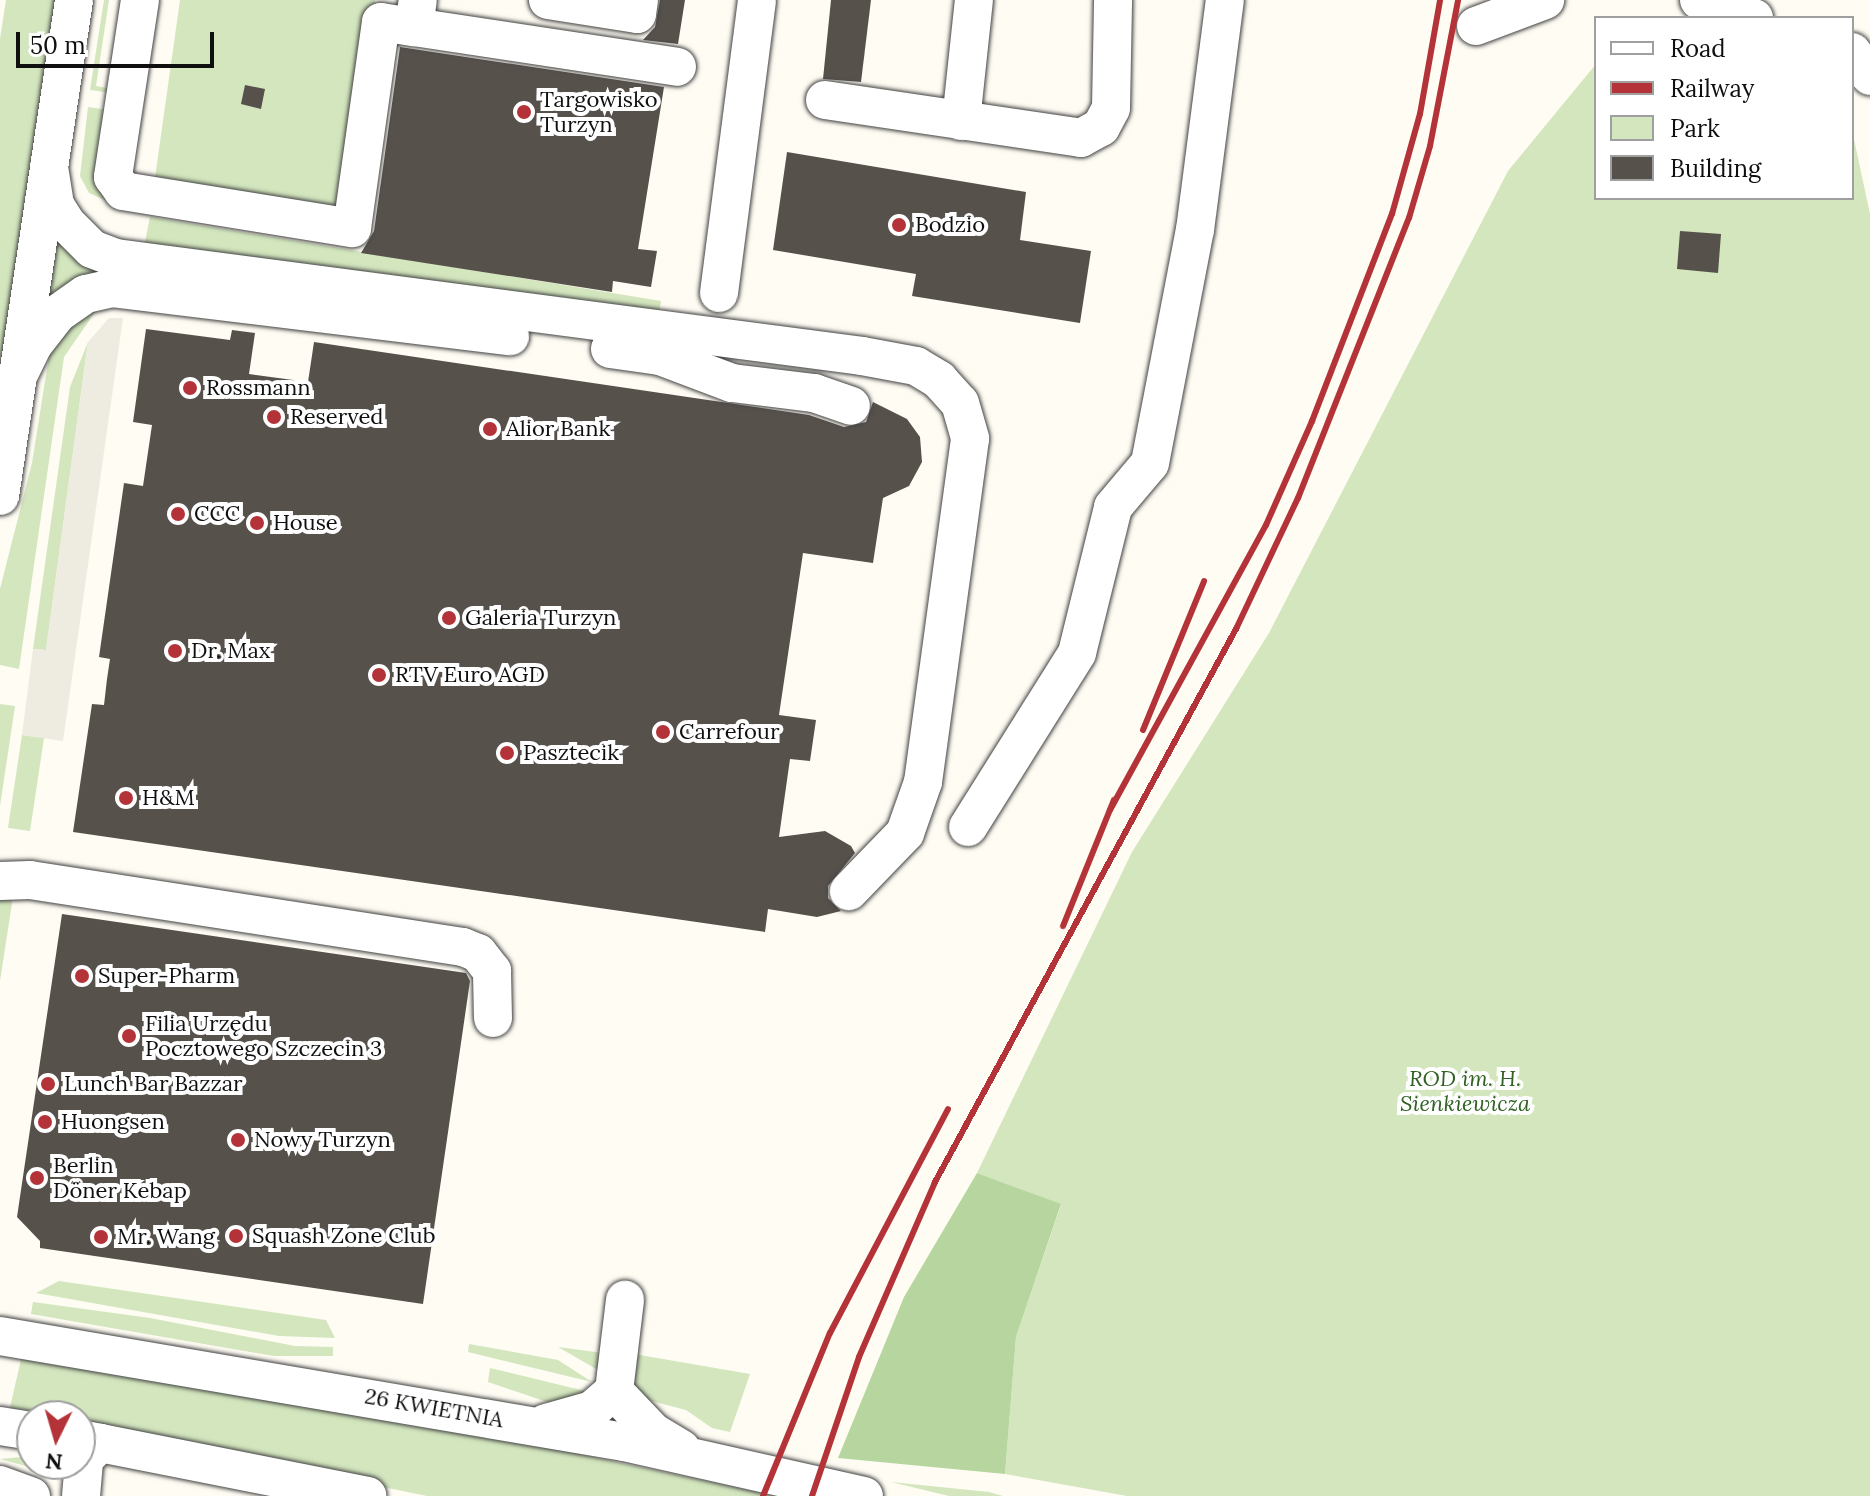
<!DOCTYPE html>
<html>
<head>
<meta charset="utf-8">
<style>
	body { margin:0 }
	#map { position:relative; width:1870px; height:1496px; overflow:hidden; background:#fefcf3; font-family:Lora,serif }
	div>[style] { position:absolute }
	.green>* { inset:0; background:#d3e6be }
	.forest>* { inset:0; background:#b7d69f }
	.plaza>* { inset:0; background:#eeebe1 }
	.building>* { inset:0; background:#57514c }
	.roads { filter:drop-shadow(0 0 2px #424242) drop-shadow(0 0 2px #424242) }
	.minor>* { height:38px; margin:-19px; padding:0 19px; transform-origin:19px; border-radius:19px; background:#fff }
	.rail>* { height:6px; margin:-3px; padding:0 3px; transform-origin:3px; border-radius:3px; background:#b43338 }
	.dots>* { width:22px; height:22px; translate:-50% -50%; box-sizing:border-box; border:4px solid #fff; border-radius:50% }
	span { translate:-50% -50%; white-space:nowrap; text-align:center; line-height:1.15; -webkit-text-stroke:8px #fff; paint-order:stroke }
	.poi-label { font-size:22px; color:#0f0f0f }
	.left { translate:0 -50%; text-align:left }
	.park-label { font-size:22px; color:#316224; font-style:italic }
	.street-label { font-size:22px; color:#0f0f0f }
	.legend { position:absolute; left:1594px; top:16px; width:260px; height:184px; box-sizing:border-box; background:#fff; border:2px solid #9f9f9f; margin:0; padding:10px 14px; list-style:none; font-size:24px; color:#0f0f0f }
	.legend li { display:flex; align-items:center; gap:16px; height:40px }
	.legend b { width:40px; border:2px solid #9f9f9f }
	.north { position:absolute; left:16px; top:1400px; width:80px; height:80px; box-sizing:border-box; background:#fff; border:2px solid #9f9f9f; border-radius:50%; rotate:185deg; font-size:22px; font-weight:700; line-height:32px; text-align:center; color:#0f0f0f }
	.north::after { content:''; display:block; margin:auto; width:28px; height:36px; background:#b43338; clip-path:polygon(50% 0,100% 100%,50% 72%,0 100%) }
	.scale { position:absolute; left:16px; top:32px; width:198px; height:36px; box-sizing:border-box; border:4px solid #0f0f0f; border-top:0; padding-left:10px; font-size:24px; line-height:28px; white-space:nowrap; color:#0f0f0f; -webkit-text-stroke:6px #fff; paint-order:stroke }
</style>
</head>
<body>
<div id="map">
	<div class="green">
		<i style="clip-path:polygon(6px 0,60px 0,0 381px,0 39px)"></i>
		<i style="clip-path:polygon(104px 0,109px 0,96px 86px,112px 89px,112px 93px,90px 90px)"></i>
		<i style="clip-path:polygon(180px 0,375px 0,343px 214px,154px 185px)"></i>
		<i style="clip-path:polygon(1596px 64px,1596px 198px,1852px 198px,1852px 130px,1870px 214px,1870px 1496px,1127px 1496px,1005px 1474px,1016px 1337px,1061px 1205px,977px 1173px,1132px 852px,1269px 633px,1508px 171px)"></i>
		<i style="clip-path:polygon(88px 107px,108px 110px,98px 186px,107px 201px,89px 193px,80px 176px)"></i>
		<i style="clip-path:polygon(150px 217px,661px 301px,657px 324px,142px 257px)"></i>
		<i style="clip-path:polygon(53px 233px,103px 269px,42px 306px)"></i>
		<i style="clip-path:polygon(96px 304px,95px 312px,64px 357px,19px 669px,0 665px,0 589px,32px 463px,49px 356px,53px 341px)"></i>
		<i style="clip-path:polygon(88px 342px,46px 650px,33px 649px,70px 387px)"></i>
		<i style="clip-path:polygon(0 704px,15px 706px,0 806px)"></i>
		<i style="clip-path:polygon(22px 735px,44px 738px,30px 831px,8px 828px)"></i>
		<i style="clip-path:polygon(14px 890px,0 981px,0 891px)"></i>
		<i style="clip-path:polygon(59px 1281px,326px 1320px,335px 1338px,279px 1336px,36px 1293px)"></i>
		<i style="clip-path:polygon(33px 1302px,150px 1318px,295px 1346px,333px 1347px,333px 1356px,274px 1356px,31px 1314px)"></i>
		<i style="clip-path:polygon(469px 1344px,558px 1360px,592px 1382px,468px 1352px)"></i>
		<i style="clip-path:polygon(558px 1347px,603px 1353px,598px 1370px)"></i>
		<i style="clip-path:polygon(628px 1353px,750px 1374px,730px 1432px,712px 1428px,686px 1410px,636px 1397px)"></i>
		<i style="clip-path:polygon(22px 1355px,546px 1447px,776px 1496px,427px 1496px,80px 1425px,80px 1416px,9px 1412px)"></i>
		<i style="clip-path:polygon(490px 1368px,589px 1392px,562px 1407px,488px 1382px)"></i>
		<i style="clip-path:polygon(32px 1456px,32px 1464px,53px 1464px,63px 1476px,0 1459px)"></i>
		<i style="clip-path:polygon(891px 1482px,989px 1492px,1003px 1496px,949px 1496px)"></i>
	</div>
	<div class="forest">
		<i style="clip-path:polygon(977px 1173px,1061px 1204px,1016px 1337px,1005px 1474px,838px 1458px,904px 1297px)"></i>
	</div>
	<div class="plaza">
		<i style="clip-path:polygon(109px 318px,123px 318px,63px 741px,22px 735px,33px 649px,46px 650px,88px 342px)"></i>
	</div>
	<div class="building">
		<i style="clip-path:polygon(660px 0,685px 0,678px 44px,643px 40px,655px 27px)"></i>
		<i style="clip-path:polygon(831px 0,871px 0,861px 82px,823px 79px)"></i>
		<i style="clip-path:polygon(400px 47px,664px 87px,638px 249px,657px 251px,651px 287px,613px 281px,612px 292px,361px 253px,374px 231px)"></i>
		<i style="clip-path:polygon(245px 85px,265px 89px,261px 109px,241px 104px)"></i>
		<i style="clip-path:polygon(787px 152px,1026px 192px,1020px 240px,1091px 251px,1080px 323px,912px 296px,916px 274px,773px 250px)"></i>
		<i style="clip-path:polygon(1680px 231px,1721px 234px,1718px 273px,1677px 269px)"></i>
		<i style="clip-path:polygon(146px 329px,230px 340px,232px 330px,255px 333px,249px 374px,308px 382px,314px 342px,809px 415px,844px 427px,866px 422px,873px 402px,907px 419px,920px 437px,922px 462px,909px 486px,883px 498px,873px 563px,803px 553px,779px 715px,816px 720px,810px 761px,790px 759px,779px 837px,825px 831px,851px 846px,855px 853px,828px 886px,828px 898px,841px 911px,817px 917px,768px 909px,765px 932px,73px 832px,92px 704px,104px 705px,107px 679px,110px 659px,99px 657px,124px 483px,143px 486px,152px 425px,133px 422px)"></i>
		<i style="clip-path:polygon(62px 914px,466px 973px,470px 981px,423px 1304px,40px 1248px,40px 1241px,17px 1217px)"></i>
	</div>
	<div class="roads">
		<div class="minor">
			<i style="left:140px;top:0;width:179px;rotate:98.7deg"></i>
			<i style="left:113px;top:177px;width:17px;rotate:54deg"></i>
			<i style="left:123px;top:191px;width:232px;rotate:9.2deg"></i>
			<i style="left:352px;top:228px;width:208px;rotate:-82deg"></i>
			<i style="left:381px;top:22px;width:33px;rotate:9deg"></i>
			<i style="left:414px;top:27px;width:27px;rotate:-82deg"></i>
			<i style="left:548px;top:0;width:90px;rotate:8.9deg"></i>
			<i style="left:637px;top:14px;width:14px;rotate:-82deg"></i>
			<i style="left:1699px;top:0;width:58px;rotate:18.1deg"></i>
			<i style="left:1476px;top:26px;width:74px;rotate:-20.6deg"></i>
			<i style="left:414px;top:27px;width:266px;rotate:8.6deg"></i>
			<i style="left:1852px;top:52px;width:30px;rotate:53deg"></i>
			<i style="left:825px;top:100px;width:259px;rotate:8.4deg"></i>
			<i style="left:1081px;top:138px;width:23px;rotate:-29deg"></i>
			<i style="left:1101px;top:127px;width:21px;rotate:-62deg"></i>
			<i style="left:1111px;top:108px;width:108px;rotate:-88.9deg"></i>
			<i style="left:961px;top:121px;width:122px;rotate:-83.9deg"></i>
			<i style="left:49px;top:167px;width:38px;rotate:81deg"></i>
			<i style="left:55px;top:205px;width:22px;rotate:58deg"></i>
			<i style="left:67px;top:224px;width:35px;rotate:45deg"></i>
			<i style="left:92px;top:249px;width:26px;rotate:21deg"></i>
			<i style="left:116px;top:258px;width:752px;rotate:7.48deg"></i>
			<i style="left:862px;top:356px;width:55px;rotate:10.5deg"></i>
			<i style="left:916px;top:366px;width:27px;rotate:31deg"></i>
			<i style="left:939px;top:380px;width:31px;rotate:48deg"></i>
			<i style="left:960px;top:403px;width:37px;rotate:74deg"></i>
			<i style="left:970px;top:439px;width:346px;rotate:97.8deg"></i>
			<i style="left:923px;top:782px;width:54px;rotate:109.4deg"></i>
			<i style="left:905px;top:833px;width:81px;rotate:134deg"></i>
			<i style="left:719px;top:293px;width:295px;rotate:-82.6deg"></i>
			<i style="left:610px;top:349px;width:50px;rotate:8deg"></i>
			<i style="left:660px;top:356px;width:77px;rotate:20.6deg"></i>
			<i style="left:732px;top:383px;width:83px;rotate:7deg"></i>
			<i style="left:814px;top:393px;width:39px;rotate:19deg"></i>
			<i style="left:18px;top:376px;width:34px;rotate:-64deg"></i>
			<i style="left:33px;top:345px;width:39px;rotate:-52deg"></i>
			<i style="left:57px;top:314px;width:35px;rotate:-35deg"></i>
			<i style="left:86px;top:294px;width:26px;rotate:-13deg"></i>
			<i style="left:111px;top:288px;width:402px;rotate:6.9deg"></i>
			<i style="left:0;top:496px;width:501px;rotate:-81.51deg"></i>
			<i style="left:968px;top:827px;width:205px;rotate:-57.9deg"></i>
			<i style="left:1077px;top:653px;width:150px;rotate:-76.1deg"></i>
			<i style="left:1113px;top:507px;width:57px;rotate:-49.9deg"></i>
			<i style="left:1150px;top:463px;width:237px;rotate:-79.1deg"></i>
			<i style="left:1195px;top:230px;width:232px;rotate:-82.6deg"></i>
			<i style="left:0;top:881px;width:30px;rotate:-2deg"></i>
			<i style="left:30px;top:880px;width:438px;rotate:8.8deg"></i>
			<i style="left:463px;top:947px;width:16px;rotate:22deg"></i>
			<i style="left:478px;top:953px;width:23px;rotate:52deg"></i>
			<i style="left:492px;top:971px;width:47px;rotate:88.8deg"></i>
			<i style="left:0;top:1336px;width:633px;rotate:9.64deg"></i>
			<i style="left:624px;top:1442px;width:246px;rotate:12.7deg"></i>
			<i style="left:614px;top:1391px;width:57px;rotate:46.4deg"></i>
			<i style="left:653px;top:1432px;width:33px;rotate:31deg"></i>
			<i style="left:546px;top:1423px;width:48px;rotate:-15.8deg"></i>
			<i style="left:592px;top:1410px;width:29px;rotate:-41deg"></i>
			<i style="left:614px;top:1391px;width:92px;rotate:-83.1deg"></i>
			<i style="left:0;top:1426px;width:32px;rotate:9deg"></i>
			<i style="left:80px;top:1439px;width:293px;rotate:11.2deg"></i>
			<i style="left:0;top:1485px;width:33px;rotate:20deg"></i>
			<i style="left:81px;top:1496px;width:37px;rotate:-85deg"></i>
			<i style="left:84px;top:1459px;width:23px;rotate:-45deg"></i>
		</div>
	</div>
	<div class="rail">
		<i style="left:1143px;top:730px;width:161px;rotate:-67.7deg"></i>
		<i style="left:1110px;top:810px;width:325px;rotate:-61.3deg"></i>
		<i style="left:1266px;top:525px;width:114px;rotate:-66.1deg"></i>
		<i style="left:1312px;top:421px;width:222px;rotate:-68.9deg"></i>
		<i style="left:1392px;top:214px;width:104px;rotate:-74.4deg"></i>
		<i style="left:1420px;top:114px;width:116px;rotate:-80deg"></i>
		<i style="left:1063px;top:926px;width:136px;rotate:-68deg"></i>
		<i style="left:763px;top:1496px;width:176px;rotate:-67.7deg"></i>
		<i style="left:830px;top:1333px;width:253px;rotate:-62.2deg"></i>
		<i style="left:812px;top:1496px;width:147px;rotate:-71.3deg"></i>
		<i style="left:859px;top:1357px;width:191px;rotate:-66.5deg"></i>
		<i style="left:935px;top:1182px;width:630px;rotate:-61.44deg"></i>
		<i style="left:1236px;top:629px;width:145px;rotate:-64.7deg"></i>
		<i style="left:1298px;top:498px;width:301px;rotate:-68.4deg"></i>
		<i style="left:1409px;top:218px;width:75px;rotate:-73.7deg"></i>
		<i style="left:1430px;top:146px;width:149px;rotate:-79.1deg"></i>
	</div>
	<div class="dots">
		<i style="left:524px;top:112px;background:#b43338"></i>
		<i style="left:899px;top:225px;background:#b43338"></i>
		<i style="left:190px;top:388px;background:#b43338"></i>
		<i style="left:274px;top:417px;background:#b43338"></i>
		<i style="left:490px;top:429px;background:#b43338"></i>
		<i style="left:178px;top:514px;background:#b43338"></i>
		<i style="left:257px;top:523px;background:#b43338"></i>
		<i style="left:449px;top:618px;background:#b43338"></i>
		<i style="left:175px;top:651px;background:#b43338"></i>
		<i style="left:379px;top:675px;background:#b43338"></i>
		<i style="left:663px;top:732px;background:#b43338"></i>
		<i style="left:507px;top:753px;background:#b43338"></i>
		<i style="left:126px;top:798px;background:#b43338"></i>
		<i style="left:82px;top:976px;background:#b43338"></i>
		<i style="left:129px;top:1036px;background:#b43338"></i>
		<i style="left:48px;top:1084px;background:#b43338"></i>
		<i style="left:45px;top:1122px;background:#b43338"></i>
		<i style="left:238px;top:1140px;background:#b43338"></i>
		<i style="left:37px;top:1178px;background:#b43338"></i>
		<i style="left:236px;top:1236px;background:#b43338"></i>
		<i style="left:101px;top:1237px;background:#b43338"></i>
	</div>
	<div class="poi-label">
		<span class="left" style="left:540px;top:112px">Targowisko<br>Turzyn</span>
		<span class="left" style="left:915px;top:225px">Bodzio</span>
		<span class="left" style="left:206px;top:388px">Rossmann</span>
		<span class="left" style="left:290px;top:417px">Reserved</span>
		<span class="left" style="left:506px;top:429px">Alior Bank</span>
		<span class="left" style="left:194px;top:514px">CCC</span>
		<span class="left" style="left:273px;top:523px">House</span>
		<span class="left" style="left:465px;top:618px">Galeria Turzyn</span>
		<span class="left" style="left:191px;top:651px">Dr. Max</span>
		<span class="left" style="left:395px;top:675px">RTV Euro AGD</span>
		<span class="left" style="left:679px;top:732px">Carrefour</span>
		<span class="left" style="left:523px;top:753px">Pasztecik</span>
		<span class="left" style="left:142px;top:798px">H&amp;M</span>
		<span class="left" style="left:98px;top:976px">Super-Pharm</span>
		<span class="left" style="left:145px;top:1036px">Filia Urzędu<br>Pocztowego Szczecin 3</span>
		<span class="left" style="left:64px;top:1084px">Lunch Bar Bazzar</span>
		<span class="left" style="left:61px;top:1122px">Huongsen</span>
		<span class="left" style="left:254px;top:1140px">Nowy Turzyn</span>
		<span class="left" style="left:53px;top:1178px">Berlin<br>Döner Kebap</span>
		<span class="left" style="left:252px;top:1236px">Squash Zone Club</span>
		<span class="left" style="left:117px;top:1237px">Mr. Wang</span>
	</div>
	<div class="park-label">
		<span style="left:1465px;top:1091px">ROD im. H.<br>Sienkiewicza</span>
	</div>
	<div class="street-label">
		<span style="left:434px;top:1408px;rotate:10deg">26 KWIETNIA</span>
	</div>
	<ul class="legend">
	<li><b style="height:10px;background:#fff"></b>Road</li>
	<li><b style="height:10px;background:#b43338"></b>Railway</li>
	<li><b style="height:22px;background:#d3e6be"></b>Park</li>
	<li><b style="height:22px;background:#57514c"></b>Building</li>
	</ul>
	<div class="north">N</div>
	<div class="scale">50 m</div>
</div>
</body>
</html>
